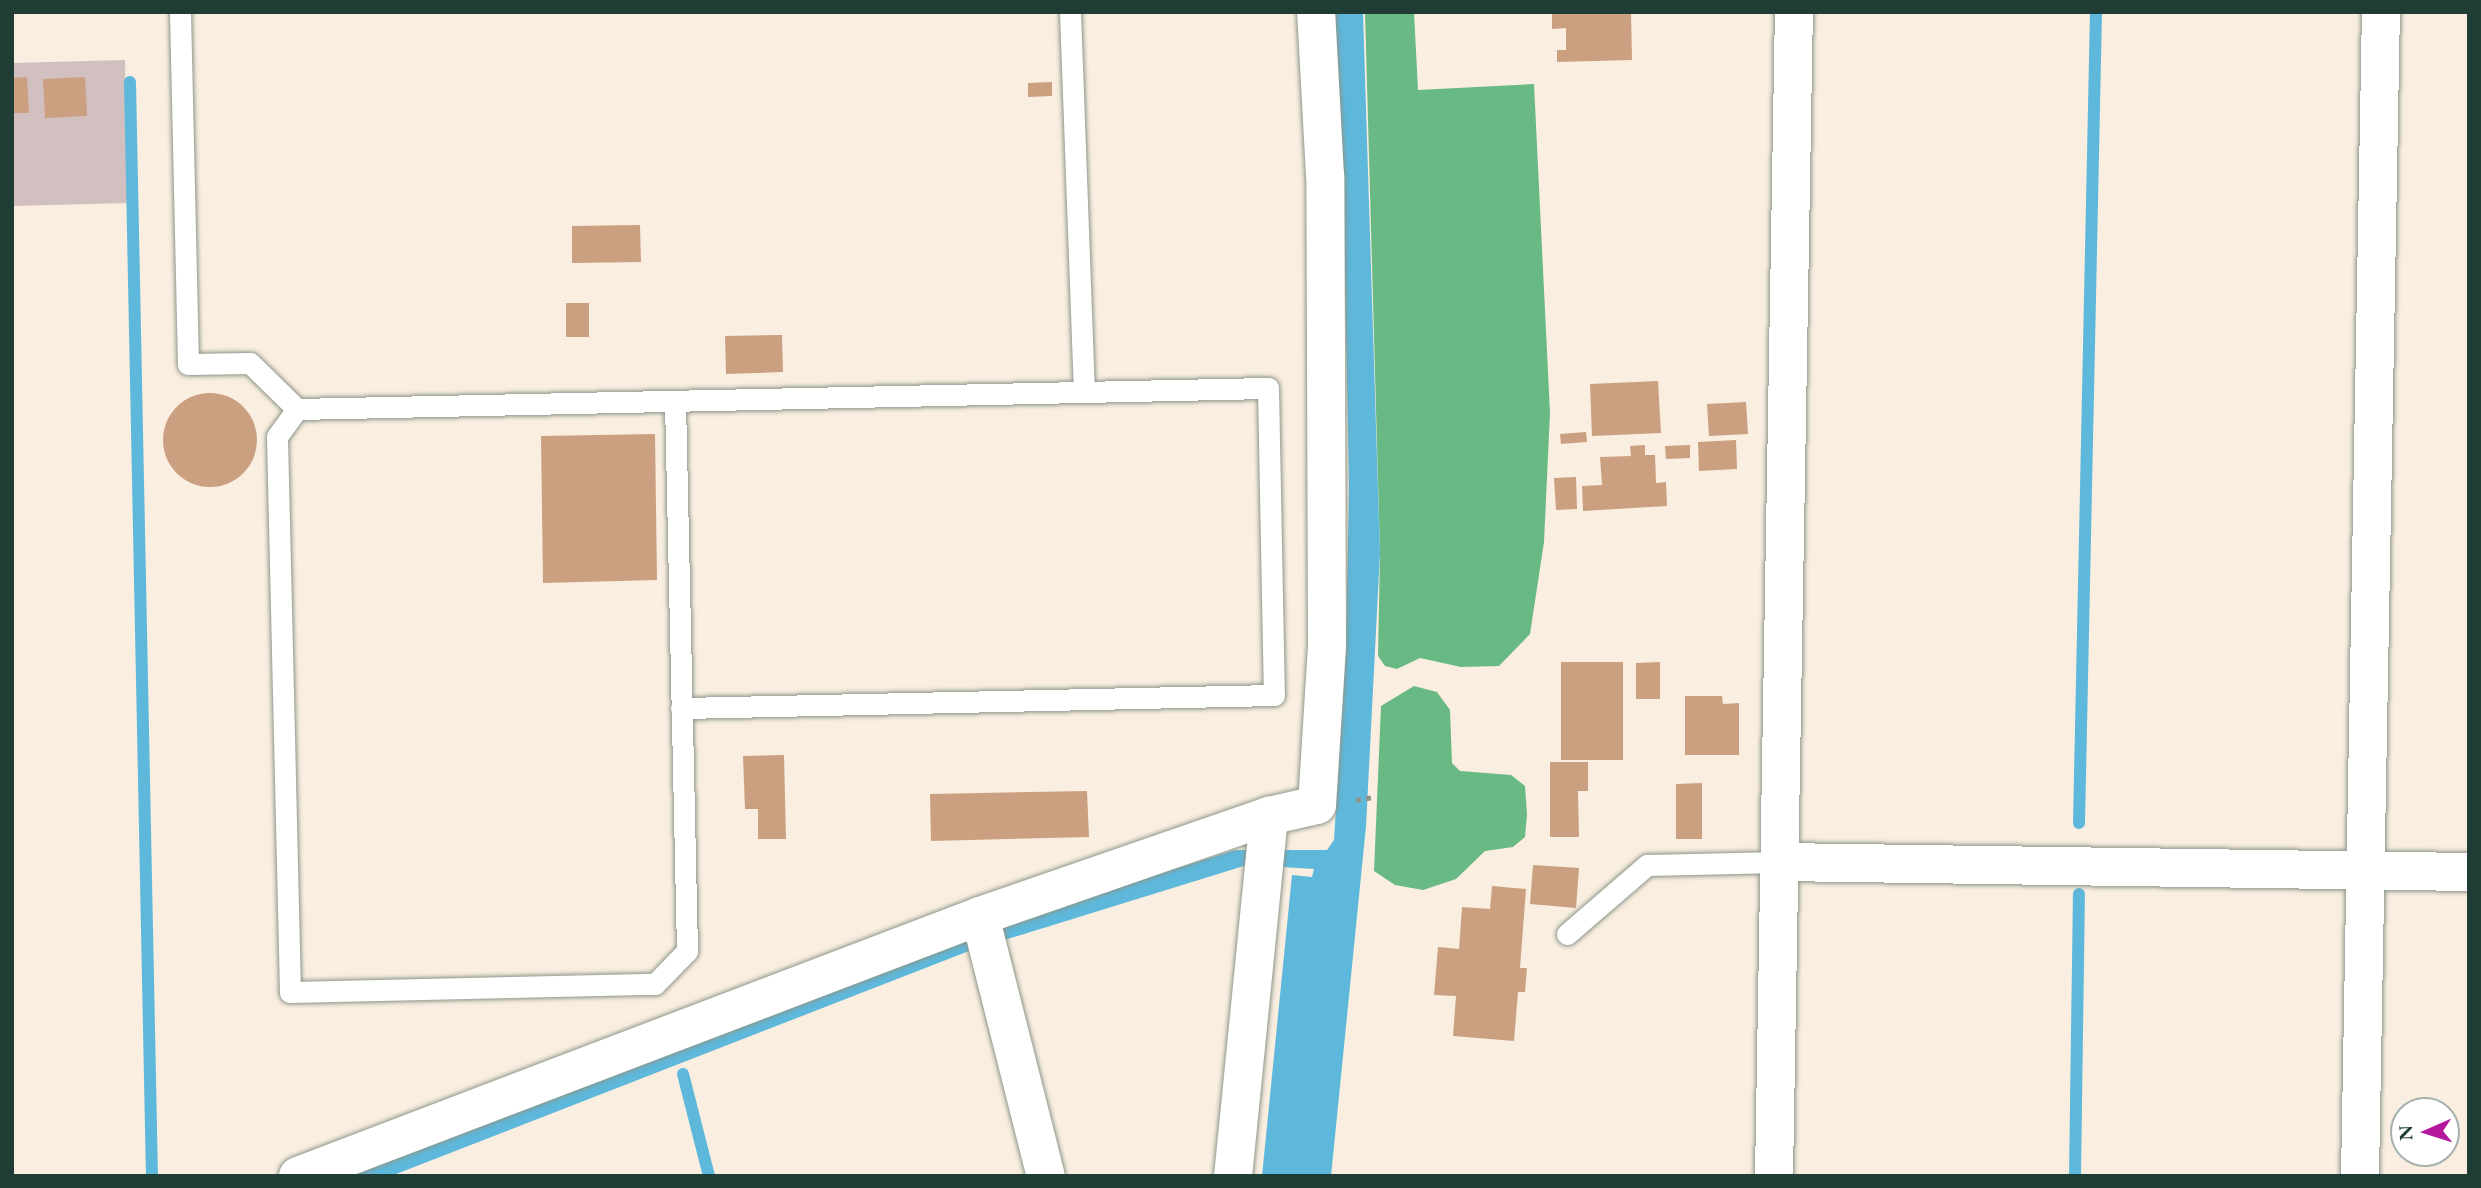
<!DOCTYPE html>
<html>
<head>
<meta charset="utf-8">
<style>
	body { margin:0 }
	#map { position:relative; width:2481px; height:1188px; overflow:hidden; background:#f9eedf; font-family:"EB Garamond",serif }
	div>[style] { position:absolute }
	.industrial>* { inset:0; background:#d2bfc0 }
	.forest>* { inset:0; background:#69b984 }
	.water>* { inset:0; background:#5eb8db }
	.stream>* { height:12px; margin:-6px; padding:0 6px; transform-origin:6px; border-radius:6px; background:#5eb8db }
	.building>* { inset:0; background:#caa081 }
	.round { border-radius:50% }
	.path>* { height:4.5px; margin-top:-2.25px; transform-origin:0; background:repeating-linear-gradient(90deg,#8c968a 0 5px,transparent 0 10px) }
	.roads { filter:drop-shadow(0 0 2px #8c968a) drop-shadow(0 0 2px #8c968a) }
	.service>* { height:21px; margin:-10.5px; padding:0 10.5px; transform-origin:10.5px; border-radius:10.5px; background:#fff }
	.minor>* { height:38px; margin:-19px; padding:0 19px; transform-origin:19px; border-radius:19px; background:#fff }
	span { translate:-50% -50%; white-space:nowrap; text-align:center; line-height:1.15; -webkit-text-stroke:5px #fff; paint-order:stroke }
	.frame { position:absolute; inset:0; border:14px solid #1f3d34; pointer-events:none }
	.north { position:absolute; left:2390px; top:1097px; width:70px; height:70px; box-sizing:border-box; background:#fff; border:2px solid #a5b1ae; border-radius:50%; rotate:267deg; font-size:19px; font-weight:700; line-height:28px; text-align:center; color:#1f3d34 }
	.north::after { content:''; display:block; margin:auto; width:24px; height:32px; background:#b5179e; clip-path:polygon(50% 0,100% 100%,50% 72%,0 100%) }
</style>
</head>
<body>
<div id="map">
	<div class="industrial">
		<i style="clip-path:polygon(125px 60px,128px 203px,12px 206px,12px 63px)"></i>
	</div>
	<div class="forest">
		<i style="clip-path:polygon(1365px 12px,1414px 12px,1418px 90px,1534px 84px,1550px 413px,1544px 542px,1530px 634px,1499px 666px,1461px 667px,1420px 658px,1397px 669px,1385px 666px,1378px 656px,1380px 553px)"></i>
		<i style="clip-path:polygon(1414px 686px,1437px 692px,1450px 710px,1452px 763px,1460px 771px,1511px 775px,1525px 786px,1527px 814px,1525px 837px,1513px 847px,1485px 851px,1456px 879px,1423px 890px,1395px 885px,1374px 871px,1381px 706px)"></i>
	</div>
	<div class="water">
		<i style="clip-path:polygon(1333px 12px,1363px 12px,1380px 553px,1366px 826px,1331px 1176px,1262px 1176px,1292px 875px,1312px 877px,1314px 869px,1247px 865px,969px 951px,391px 1176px,344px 1176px,965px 935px,1235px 850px,1327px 850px,1334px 840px,1346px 649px,1349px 486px,1343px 178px)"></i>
	</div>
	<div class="stream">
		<i style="left:130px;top:82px;width:1094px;rotate:88.85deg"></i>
		<i style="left:2079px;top:823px;width:811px;rotate:-88.8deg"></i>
		<i style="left:683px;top:1074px;width:105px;rotate:75.7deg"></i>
		<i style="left:2075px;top:1176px;width:282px;rotate:-89.2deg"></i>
	</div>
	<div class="building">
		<i style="clip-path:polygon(1552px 12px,1631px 12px,1632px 60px,1557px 62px,1557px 50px,1566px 50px,1566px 28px,1552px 29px)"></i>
		<i style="clip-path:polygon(27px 77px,29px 113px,12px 113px,12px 78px)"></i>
		<i style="clip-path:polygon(85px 77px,87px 116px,45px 118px,43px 79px)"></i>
		<i style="clip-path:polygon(1052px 82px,1052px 96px,1028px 97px,1028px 83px)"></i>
		<i style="clip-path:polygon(640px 225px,641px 262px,572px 263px,572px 226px)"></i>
		<i style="clip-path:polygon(566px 303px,589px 303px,589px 337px,566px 337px)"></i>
		<i style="clip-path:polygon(782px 335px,783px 372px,726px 374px,725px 336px)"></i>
		<i style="clip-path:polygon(1658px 381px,1661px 433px,1592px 436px,1590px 384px)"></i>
		<i class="round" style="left:163px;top:393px;width:94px;height:94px"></i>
		<i style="clip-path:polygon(1746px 402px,1748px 434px,1709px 436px,1707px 404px)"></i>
		<i style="clip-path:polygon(1586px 432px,1587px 442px,1561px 444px,1560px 434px)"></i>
		<i style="clip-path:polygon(655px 434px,657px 580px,543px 583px,541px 436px)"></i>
		<i style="clip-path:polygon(1736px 440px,1737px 469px,1699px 471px,1698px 442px)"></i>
		<i style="clip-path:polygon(1645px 445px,1645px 455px,1655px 455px,1656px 483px,1666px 482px,1667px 506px,1583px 511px,1582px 486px,1602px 485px,1600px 457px,1631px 456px,1630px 446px)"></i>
		<i style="clip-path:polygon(1690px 445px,1690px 458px,1666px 459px,1665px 446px)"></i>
		<i style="clip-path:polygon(1576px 477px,1577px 509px,1556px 510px,1554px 478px)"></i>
		<i style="clip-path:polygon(1561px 662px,1623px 662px,1623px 760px,1561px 760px)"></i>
		<i style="clip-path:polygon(1660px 662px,1660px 699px,1636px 699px,1636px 663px)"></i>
		<i style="clip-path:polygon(1685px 696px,1722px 696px,1723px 704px,1739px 703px,1739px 755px,1685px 755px)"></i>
		<i style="clip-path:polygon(784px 755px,786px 839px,758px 839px,758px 809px,745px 809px,743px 756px)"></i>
		<i style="clip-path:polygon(1550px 762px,1588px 762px,1588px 791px,1578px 791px,1579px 837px,1550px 837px)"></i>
		<i style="clip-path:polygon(1702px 783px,1702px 839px,1676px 839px,1676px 784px)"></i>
		<i style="clip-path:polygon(1087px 791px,1089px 837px,931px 841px,930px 794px)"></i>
		<i style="clip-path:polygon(1533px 865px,1579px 868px,1576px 908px,1530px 904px)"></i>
		<i style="clip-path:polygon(1492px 886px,1526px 889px,1520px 968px,1527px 968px,1525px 992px,1518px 992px,1514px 1041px,1453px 1036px,1456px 996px,1434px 995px,1438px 947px,1459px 949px,1462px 907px,1490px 909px)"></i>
	</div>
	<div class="path">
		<i style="left:1356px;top:800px;width:17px;rotate:-10deg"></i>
	</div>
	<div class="roads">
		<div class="service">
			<i style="left:180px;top:12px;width:352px;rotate:88.7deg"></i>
			<i style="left:188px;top:364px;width:62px;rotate:-0.9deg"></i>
			<i style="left:250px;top:363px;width:66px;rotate:44.4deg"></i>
			<i style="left:297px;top:409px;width:971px;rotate:-1.24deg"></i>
			<i style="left:1268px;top:388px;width:307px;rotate:88.9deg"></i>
			<i style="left:1274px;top:695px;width:593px;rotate:178.74deg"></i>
			<i style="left:1070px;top:12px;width:380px;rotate:87.9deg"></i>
			<i style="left:297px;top:409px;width:34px;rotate:126deg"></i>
			<i style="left:277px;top:437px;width:555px;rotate:88.66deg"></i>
			<i style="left:290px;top:992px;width:365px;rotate:-1.3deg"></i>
			<i style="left:655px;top:984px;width:46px;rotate:-45.9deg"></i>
			<i style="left:687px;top:951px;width:550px;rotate:-91.25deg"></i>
			<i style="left:1567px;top:934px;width:106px;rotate:-40.8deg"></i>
			<i style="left:1647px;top:865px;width:133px;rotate:-1.3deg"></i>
		</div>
		<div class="minor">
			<i style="left:1269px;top:816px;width:49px;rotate:-12.9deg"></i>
			<i style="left:1317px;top:805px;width:160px;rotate:-86.4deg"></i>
			<i style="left:1327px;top:645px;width:469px;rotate:-90.2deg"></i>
			<i style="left:1325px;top:176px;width:164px;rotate:-93.1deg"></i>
			<i style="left:1780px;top:862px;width:689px;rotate:0.83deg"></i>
			<i style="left:980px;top:916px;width:268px;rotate:75.8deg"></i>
			<i style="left:298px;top:1176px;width:730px;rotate:-20.87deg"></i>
			<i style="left:980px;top:916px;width:306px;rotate:-19.1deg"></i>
			<i style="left:1269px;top:816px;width:362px;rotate:95.7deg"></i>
			<i style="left:1774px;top:1176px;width:1164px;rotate:-89.02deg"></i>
			<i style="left:2360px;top:1176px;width:1164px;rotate:-88.97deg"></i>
		</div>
	</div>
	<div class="frame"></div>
	<div class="north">N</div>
</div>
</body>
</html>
